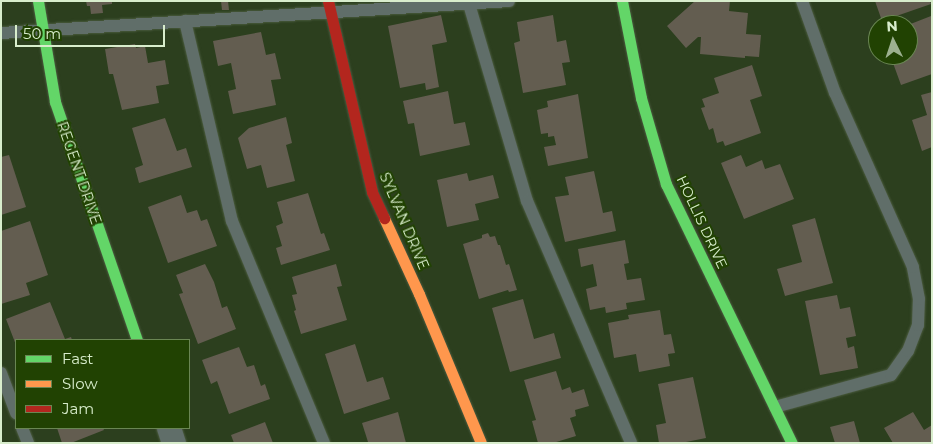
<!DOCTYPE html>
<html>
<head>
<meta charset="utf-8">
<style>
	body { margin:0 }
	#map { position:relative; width:933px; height:444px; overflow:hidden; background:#2c3f1e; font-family:Montserrat,sans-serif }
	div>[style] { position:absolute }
	.building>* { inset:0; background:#635d50 }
	.roads { filter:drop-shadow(0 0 1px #4c5c40) drop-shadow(0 0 1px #4c5c40) }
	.lane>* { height:12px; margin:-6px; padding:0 6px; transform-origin:6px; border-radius:6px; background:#606e69 }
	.street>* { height:24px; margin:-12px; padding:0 12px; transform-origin:12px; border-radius:12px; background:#606e69 }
	.fast>* { height:11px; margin:-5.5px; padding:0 5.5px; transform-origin:5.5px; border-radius:5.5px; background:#63d668 }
	.slow>* { height:11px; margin:-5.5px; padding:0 5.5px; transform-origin:5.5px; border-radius:5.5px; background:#ff974d }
	.jam>* { height:11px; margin:-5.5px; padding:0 5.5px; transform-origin:5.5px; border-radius:5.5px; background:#b3261e }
	span { translate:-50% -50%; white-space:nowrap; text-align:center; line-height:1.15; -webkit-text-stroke:4px #214202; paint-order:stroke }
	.street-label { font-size:14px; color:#d8edcc }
	.frame { position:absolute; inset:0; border:2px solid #d8edcc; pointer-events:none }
	.legend { position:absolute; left:15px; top:339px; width:175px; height:90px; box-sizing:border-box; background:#214202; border:1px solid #6a8653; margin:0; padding:6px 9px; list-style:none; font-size:15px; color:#d8edcc }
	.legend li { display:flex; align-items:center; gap:10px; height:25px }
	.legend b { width:25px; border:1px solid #6a8653 }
	.north { position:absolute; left:868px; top:15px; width:50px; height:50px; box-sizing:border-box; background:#214202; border:1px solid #6a8653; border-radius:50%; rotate:356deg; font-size:14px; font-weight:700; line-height:20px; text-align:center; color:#d8edcc }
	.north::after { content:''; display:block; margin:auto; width:18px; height:22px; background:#9cb08f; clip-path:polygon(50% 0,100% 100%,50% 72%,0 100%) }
	.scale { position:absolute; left:15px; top:25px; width:150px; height:22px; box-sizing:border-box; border:2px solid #d8edcc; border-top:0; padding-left:6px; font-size:15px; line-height:18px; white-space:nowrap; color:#d8edcc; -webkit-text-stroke:4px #214202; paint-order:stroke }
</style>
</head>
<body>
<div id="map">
	<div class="building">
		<i style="clip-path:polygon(86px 1px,112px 1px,112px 4px,102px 5px,103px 13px,91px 14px,90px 6px,87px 6px)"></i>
		<i style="clip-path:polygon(221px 1px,228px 1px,229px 10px,222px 10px)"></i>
		<i style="clip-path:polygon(695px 1px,730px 1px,729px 11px,748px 13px,746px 34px,761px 35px,759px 57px,745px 56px,745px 58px,700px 54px,701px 37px,698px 37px,686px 48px,667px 26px)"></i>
		<i style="clip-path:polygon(875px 1px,930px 1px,931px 4px,882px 21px)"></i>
		<i style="clip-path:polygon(441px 15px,447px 42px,432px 45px,439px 87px,426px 90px,425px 83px,400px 88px,388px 26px)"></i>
		<i style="clip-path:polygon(553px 15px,557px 42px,566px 40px,570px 62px,562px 63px,566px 85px,523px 93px,514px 43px,520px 41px,517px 22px)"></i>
		<i style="clip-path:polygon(931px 16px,932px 74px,901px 85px,893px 63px,897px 61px,894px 55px,908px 55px,908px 25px)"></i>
		<i style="clip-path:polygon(261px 32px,266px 55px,275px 53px,281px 79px,271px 80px,276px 105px,233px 114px,228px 91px,236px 89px,231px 63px,218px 66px,213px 41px)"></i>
		<i style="clip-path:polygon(135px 44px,136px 48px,145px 46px,148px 63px,165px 60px,169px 84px,156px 86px,159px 103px,122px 110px,113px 74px,109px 74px,105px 49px)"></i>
		<i style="clip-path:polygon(752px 65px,762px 96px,750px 100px,761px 133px,725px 146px,723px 141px,717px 143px,713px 128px,709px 130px,701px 108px,705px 107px,702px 99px,719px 93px,714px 78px)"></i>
		<i style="clip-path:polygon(448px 91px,454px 124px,465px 122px,470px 145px,420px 156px,414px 123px,408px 124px,403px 101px)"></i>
		<i style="clip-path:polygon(932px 92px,932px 147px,922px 151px,912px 120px,927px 115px,921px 95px)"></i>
		<i style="clip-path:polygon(578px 94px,588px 158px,548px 166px,544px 147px,556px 145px,554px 136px,548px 137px,548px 133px,541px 134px,537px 110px,548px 107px,547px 101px)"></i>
		<i style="clip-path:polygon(286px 117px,292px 143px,286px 145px,295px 181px,267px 188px,261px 165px,247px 169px,238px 138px,249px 128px)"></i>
		<i style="clip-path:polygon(165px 118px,177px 151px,186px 148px,192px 167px,139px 183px,135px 168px,143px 165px,132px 128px)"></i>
		<i style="clip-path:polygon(9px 155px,26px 207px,1px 215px,1px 157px)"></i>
		<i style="clip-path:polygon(741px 155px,746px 167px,762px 160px,765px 169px,780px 164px,794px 199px,744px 219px,721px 163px)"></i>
		<i style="clip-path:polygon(594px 171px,603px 213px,612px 211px,616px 231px,565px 242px,555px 197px,569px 195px,565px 177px)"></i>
		<i style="clip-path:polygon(467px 173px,469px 181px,493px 175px,499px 198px,475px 204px,479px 220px,447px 227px,437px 180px)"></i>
		<i style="clip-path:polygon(308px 193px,321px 234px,324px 233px,330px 250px,281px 265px,276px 248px,282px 246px,276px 226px,283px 223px,277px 202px)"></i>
		<i style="clip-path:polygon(181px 195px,187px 213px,197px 210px,201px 221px,207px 219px,217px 246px,168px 263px,148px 207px)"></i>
		<i style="clip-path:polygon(815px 218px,833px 283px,785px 296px,777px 269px,802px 262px,792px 225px)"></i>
		<i style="clip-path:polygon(30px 221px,48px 275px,26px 283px,30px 295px,1px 304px,1px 231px)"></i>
		<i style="clip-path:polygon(488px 233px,490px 237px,495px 236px,498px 245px,500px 245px,506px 265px,509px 264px,517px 290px,509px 292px,508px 290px,479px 299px,463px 244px,482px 238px,482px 235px)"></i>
		<i style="clip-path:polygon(625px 240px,629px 263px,624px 264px,627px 280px,641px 278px,645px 300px,626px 303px,627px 309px,606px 313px,605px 307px,590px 310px,586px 289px,597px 286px,593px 264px,581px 267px,578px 249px)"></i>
		<i style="clip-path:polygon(205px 264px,214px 282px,222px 308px,227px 306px,236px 329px,198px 344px,179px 294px,183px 293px,176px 275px)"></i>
		<i style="clip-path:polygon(336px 264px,342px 286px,337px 287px,347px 320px,301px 334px,294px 311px,296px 310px,292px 295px,297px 294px,292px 277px)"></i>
		<i style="clip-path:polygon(837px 295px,840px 309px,850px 307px,856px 336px,846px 338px,848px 348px,854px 346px,858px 368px,820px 375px,805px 301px)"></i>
		<i style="clip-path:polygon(523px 299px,534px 339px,554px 333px,561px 358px,510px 372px,492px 308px)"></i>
		<i style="clip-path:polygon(50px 302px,65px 339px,71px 337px,72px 340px,16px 340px,16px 345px,6px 319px)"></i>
		<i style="clip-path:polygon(660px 310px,664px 335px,671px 334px,675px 353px,668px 354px,670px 366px,639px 372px,636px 354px,614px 358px,608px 323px,629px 319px,628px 315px)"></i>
		<i style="clip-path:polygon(355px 344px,367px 382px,383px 377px,390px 399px,344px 414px,325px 354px)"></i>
		<i style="clip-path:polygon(239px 347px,247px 367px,254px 365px,261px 386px,265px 384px,270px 399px,229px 414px,217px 381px,211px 384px,202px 360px)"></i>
		<i style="clip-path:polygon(556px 371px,562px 390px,570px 387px,572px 393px,584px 389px,589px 406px,575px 410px,576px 416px,570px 418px,576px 436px,553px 443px,538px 443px,532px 421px,536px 420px,524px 380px)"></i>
		<i style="clip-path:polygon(693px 377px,706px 438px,681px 443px,659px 443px,656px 425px,666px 423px,658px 384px)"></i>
		<i style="clip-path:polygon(398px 412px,406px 443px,368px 442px,362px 423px)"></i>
		<i style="clip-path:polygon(913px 412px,924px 430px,932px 425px,932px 443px,893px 443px,884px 428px)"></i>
		<i style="clip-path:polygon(854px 421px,860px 443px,835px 443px,830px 427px)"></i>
		<i style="clip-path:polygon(265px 422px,273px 443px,234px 443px,231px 435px)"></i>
		<i style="clip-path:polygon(57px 428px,103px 428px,104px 430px,71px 443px,62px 443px)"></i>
	</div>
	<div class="roads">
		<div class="lane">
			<i style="left:469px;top:4px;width:205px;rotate:73.6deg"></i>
			<i style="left:527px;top:201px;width:263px;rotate:66.7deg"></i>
			<i style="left:185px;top:21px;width:205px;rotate:76.8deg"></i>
			<i style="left:232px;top:221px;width:240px;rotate:67.5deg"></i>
			<i style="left:1px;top:33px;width:509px;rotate:-3.6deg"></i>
			<i style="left:1px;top:373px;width:43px;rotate:69.4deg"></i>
			<i style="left:775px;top:407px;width:120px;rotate:-15.4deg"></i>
			<i style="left:891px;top:375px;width:29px;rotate:-55deg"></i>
			<i style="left:908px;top:351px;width:28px;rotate:-69deg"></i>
			<i style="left:918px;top:325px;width:26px;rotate:-88deg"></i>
			<i style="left:919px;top:299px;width:33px;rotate:-101deg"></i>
			<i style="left:913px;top:267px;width:191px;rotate:-114.1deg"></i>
			<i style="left:835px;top:93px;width:98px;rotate:-109.7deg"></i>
			<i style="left:22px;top:428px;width:16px;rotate:68deg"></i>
		</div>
		<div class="street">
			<i style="left:169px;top:428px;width:16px;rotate:72deg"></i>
		</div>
		<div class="fast">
			<i style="left:38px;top:1px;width:102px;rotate:80.4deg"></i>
			<i style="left:55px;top:102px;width:252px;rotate:71deg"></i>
			<i style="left:622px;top:1px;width:99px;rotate:78.9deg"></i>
			<i style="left:641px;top:98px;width:90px;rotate:73.8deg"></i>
			<i style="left:666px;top:184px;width:288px;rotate:64.1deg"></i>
		</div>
		<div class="slow">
			<i style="left:384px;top:218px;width:84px;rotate:65.3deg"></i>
			<i style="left:419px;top:294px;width:161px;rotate:67.4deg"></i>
		</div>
		<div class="jam">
			<i style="left:328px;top:1px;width:196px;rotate:77deg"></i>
			<i style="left:372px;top:192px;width:29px;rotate:65deg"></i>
		</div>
	</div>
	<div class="street-label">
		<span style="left:79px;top:173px;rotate:71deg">REGENT DRIVE</span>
		<span style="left:404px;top:221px;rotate:67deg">SYLVAN DRIVE</span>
		<span style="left:702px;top:222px;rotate:65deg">HOLLIS DRIVE</span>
	</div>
	<div class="frame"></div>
	<ul class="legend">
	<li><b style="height:6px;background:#63d668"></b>Fast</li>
	<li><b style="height:6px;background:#ff974d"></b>Slow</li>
	<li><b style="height:6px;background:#b3261e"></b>Jam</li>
	</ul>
	<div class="north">N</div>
	<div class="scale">50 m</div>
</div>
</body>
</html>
